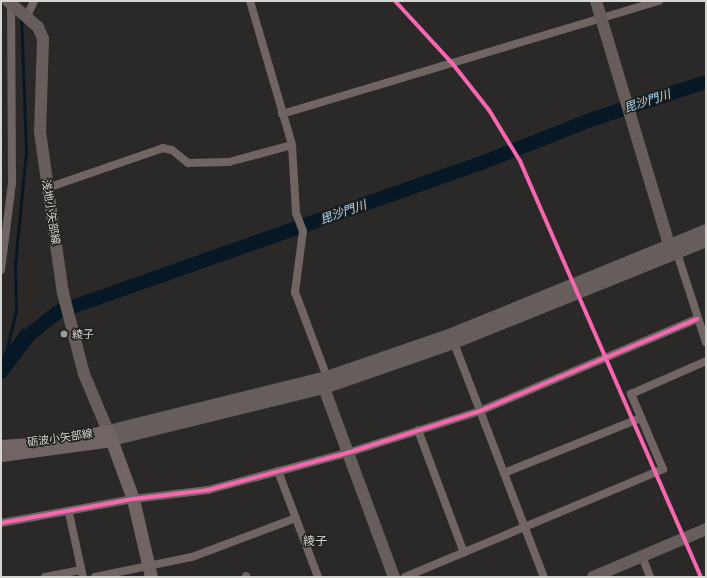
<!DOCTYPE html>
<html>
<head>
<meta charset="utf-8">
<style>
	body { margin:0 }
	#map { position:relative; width:707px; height:578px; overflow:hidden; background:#2a2927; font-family:Inter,"Noto Sans JP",sans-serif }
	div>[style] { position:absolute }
	.water>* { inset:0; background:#061826 }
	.stream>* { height:2.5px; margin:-1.25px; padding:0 1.25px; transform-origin:1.25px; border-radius:1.25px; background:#061826 }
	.river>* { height:14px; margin:-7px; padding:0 7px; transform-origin:7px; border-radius:7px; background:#061826 }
	.street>* { height:8px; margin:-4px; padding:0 4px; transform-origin:4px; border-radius:4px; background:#706562 }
	.secondary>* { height:12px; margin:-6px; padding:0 6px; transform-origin:6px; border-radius:6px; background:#675e5c }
	.primary>* { height:13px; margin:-6.5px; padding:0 6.5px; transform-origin:6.5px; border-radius:6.5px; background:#706562 }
	.cycleway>* { height:4px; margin:-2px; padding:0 2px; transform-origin:2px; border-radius:2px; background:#f766af }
	.dots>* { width:11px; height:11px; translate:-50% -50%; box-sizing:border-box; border:2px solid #21211d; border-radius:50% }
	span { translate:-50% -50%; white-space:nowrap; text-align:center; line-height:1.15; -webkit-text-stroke:3px #21211d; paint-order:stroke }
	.street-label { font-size:11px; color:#d6d6d3 }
	.poi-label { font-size:11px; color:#d6d6d3 }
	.left { translate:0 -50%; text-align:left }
	.water-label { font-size:12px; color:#a7d6fc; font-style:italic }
	.neighbourhood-label { font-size:12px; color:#d6d6d3 }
	.frame { position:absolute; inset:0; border:2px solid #d6d6d3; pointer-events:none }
</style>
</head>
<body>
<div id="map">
	<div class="water">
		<i style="clip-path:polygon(23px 328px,31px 341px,1px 377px,1px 357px)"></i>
	</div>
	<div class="stream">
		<i style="left:6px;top:352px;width:42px;rotate:-76.3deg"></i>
		<i style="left:16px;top:311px;width:47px;rotate:-91.2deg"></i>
		<i style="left:15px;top:264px;width:114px;rotate:-84.4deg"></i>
		<i style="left:26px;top:151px;width:134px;rotate:-92.1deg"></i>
	</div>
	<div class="river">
		<i style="left:1px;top:372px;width:45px;rotate:-53.1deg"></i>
		<i style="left:28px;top:336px;width:38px;rotate:-39deg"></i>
		<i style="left:58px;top:312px;width:446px;rotate:-19.4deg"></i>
		<i style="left:479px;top:164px;width:126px;rotate:-21.5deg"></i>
		<i style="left:596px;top:118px;width:116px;rotate:-18.1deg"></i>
	</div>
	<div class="street">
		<i style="left:250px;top:1px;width:150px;rotate:73.7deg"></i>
		<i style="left:292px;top:145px;width:68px;rotate:86.6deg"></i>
		<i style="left:296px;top:213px;width:19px;rotate:69deg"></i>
		<i style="left:303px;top:231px;width:62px;rotate:97.5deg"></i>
		<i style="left:295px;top:292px;width:91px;rotate:69.4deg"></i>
		<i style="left:27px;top:16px;width:17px;rotate:-65deg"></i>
		<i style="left:282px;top:114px;width:394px;rotate:-16.7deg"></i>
		<i style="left:47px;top:188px;width:123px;rotate:-19deg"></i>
		<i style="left:163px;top:148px;width:9px;rotate:13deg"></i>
		<i style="left:172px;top:150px;width:21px;rotate:39deg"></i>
		<i style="left:188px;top:163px;width:41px;rotate:-1.4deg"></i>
		<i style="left:229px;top:162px;width:65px;rotate:-15.1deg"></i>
		<i style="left:677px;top:253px;width:94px;rotate:72deg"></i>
		<i style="left:1px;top:270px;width:88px;rotate:-82.8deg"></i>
		<i style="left:12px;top:183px;width:181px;rotate:-90.3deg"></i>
		<i style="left:454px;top:343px;width:251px;rotate:69deg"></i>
		<i style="left:418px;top:430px;width:131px;rotate:69.5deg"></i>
		<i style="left:278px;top:471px;width:113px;rotate:69.3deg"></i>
		<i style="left:504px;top:473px;width:148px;rotate:-21.9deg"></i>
		<i style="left:69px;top:513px;width:66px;rotate:77.7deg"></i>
		<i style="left:1px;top:523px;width:134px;rotate:-10.3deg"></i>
		<i style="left:133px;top:499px;width:76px;rotate:-6.8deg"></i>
		<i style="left:208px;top:490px;width:144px;rotate:-14.9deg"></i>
		<i style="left:347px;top:453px;width:139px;rotate:-17.5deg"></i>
		<i style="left:480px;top:411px;width:236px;rotate:-23deg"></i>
		<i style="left:642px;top:556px;width:22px;rotate:69deg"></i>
		<i style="left:246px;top:576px;width:1px;rotate:90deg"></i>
		<i style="left:45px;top:577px;width:37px;rotate:-11deg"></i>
		<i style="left:95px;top:577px;width:99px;rotate:-11.7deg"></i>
		<i style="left:192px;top:557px;width:111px;rotate:-20.6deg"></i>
		<i style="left:405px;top:577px;width:280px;rotate:-22.7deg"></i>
		<i style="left:663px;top:469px;width:82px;rotate:-113.1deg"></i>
		<i style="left:631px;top:394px;width:82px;rotate:-23.7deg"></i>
	</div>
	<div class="secondary">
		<i style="left:8px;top:1px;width:40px;rotate:41deg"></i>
		<i style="left:38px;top:27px;width:13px;rotate:67deg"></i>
		<i style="left:43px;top:39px;width:93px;rotate:91.8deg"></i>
		<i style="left:40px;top:132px;width:163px;rotate:81.9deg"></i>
		<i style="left:63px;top:293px;width:84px;rotate:75.5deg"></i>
		<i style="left:84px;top:374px;width:62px;rotate:67.2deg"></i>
		<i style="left:108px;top:431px;width:226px;rotate:-13.9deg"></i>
		<i style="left:327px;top:377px;width:129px;rotate:-19deg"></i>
		<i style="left:449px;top:335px;width:278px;rotate:-22.2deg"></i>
		<i style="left:596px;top:1px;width:255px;rotate:73.3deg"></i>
		<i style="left:669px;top:245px;width:8px;rotate:45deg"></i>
		<i style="left:325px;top:381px;width:7px;rotate:98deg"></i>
		<i style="left:324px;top:388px;width:202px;rotate:69.7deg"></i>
		<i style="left:112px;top:440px;width:218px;rotate:-13.8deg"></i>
		<i style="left:324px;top:388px;width:138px;rotate:-19.1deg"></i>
		<i style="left:454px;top:343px;width:272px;rotate:-22deg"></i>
		<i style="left:593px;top:577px;width:123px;rotate:-23deg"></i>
	</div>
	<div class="primary">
		<i style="left:1px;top:446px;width:43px;rotate:-4deg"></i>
		<i style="left:44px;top:443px;width:65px;rotate:-10.6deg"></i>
		<i style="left:108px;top:431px;width:72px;rotate:69.8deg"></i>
		<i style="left:133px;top:499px;width:80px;rotate:77deg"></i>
		<i style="left:1px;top:455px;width:112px;rotate:-7.7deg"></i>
	</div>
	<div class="cycleway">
		<i style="left:395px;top:1px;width:84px;rotate:47.4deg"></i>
		<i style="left:452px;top:63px;width:60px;rotate:51.8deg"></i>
		<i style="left:489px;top:110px;width:60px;rotate:58.7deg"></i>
		<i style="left:520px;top:161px;width:454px;rotate:66.5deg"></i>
		<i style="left:1px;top:523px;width:134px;rotate:-10.3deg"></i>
		<i style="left:133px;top:499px;width:76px;rotate:-6.8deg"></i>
		<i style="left:208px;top:490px;width:144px;rotate:-14.9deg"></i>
		<i style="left:347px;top:453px;width:139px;rotate:-17.5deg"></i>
		<i style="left:480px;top:411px;width:236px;rotate:-23deg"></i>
	</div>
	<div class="dots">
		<i style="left:64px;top:334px;background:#9a9997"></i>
	</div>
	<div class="street-label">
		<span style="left:51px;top:212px;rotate:81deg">浅地小矢部線</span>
		<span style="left:60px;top:438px;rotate:-8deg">砺波小矢部線</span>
	</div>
	<div class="poi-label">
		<span class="left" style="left:72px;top:334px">綾子</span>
	</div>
	<div class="water-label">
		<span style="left:647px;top:101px;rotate:-18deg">毘沙門川</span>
		<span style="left:343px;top:212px;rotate:-19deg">毘沙門川</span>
	</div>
	<div class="neighbourhood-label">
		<span style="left:315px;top:541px">綾子</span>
	</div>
	<div class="frame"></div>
</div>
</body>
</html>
